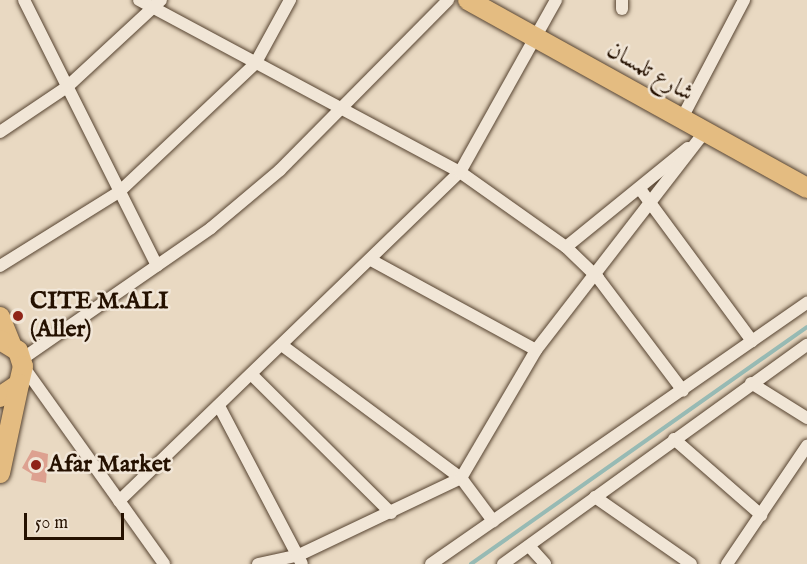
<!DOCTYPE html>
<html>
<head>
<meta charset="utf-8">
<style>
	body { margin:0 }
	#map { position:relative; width:807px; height:564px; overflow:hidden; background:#e9d9c2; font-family:"IM FELL English",Amiri,serif }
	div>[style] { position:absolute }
	.stream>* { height:4px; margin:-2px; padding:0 2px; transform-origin:2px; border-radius:2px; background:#97bab4 }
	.building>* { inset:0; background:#dda190 }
	.roads { filter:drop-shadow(0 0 2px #564330) drop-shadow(0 0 2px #564330) }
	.minor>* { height:12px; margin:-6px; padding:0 6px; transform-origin:6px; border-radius:6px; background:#f1e6d7 }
	.primary>* { height:20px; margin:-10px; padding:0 10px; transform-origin:10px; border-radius:10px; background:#e4bc81 }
	.dots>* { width:16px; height:16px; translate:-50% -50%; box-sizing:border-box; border:3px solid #f1e6d7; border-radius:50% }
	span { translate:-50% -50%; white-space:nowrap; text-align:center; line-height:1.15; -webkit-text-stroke:5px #f1e6d7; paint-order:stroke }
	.street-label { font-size:24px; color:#251100 }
	.poi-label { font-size:24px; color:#251100; font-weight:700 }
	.left { translate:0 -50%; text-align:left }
	.scale { position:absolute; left:24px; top:513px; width:100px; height:27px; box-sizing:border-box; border:3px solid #251100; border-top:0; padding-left:8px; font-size:18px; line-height:21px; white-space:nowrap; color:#251100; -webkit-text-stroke:4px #f1e6d7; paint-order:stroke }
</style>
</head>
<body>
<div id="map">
	<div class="stream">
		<i style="left:471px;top:564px;width:411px;rotate:-35.2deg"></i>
	</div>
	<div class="building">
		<i style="clip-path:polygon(32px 450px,48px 454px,46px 483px,31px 480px,32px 474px,22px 468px)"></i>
	</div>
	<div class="roads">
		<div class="minor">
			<i style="left:24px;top:0;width:297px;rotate:63.4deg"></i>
			<i style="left:139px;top:0;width:364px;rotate:28.2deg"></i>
			<i style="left:460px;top:172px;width:130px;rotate:35.3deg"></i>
			<i style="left:566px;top:247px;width:45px;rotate:44.1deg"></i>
			<i style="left:598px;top:278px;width:141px;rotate:53deg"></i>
			<i style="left:622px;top:9px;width:9px;rotate:-90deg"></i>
			<i style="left:681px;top:120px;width:136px;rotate:-62.3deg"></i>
			<i style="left:0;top:132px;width:81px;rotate:-33.9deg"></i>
			<i style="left:67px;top:87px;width:128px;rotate:-42.8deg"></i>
			<i style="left:640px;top:189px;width:189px;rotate:53.6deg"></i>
			<i style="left:566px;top:247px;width:157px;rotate:-39.1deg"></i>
			<i style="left:371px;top:260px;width:188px;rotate:28.6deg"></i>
			<i style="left:0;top:266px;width:140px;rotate:-31.9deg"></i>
			<i style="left:119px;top:192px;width:187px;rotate:-43.3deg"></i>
			<i style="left:255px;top:64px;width:73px;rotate:-61.3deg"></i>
			<i style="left:283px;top:346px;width:222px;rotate:36.6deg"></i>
			<i style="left:461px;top:478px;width:54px;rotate:53.3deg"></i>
			<i style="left:22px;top:359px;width:230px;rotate:-34.7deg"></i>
			<i style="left:211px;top:228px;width:90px;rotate:-40deg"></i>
			<i style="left:280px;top:170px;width:239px;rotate:-45.3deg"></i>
			<i style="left:23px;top:366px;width:243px;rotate:54.5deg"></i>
			<i style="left:252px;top:375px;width:196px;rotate:44.8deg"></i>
			<i style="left:751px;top:383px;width:66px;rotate:32deg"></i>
			<i style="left:219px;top:406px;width:178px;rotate:62.3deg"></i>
			<i style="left:674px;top:439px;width:116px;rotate:41.1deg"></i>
			<i style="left:595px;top:497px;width:117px;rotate:34.9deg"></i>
			<i style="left:119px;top:501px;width:474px;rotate:-44deg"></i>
			<i style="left:460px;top:172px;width:197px;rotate:-60.8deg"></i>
			<i style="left:529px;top:546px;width:24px;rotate:48deg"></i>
			<i style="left:258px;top:564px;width:40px;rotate:-12deg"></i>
			<i style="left:297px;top:556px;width:182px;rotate:-25.4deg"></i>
			<i style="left:461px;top:478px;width:148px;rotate:-59.6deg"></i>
			<i style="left:536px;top:350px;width:274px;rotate:-52.3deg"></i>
			<i style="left:431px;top:564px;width:458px;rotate:-34.8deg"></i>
			<i style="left:503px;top:564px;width:375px;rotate:-35.8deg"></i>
			<i style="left:727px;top:564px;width:143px;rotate:-55.9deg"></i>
		</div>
		<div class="primary">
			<i style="left:468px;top:0;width:388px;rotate:29deg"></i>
			<i style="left:0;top:317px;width:29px;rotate:68deg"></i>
			<i style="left:0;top:340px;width:21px;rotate:31deg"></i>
			<i style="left:18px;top:351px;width:16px;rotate:72deg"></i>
			<i style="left:23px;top:366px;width:18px;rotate:103deg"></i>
			<i style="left:19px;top:384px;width:23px;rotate:146deg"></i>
			<i style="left:0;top:473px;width:91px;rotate:-77.9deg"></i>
		</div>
	</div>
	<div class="dots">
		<i style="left:18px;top:316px;background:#8f2418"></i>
		<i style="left:36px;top:465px;background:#8f2418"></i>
	</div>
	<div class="street-label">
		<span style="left:650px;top:72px;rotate:30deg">شارع تلمسان</span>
	</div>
	<div class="poi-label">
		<span class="left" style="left:30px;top:316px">CITE M.ALI<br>(Aller)</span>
		<span class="left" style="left:48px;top:465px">Afar Market</span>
	</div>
	<div class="scale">50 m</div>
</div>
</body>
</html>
